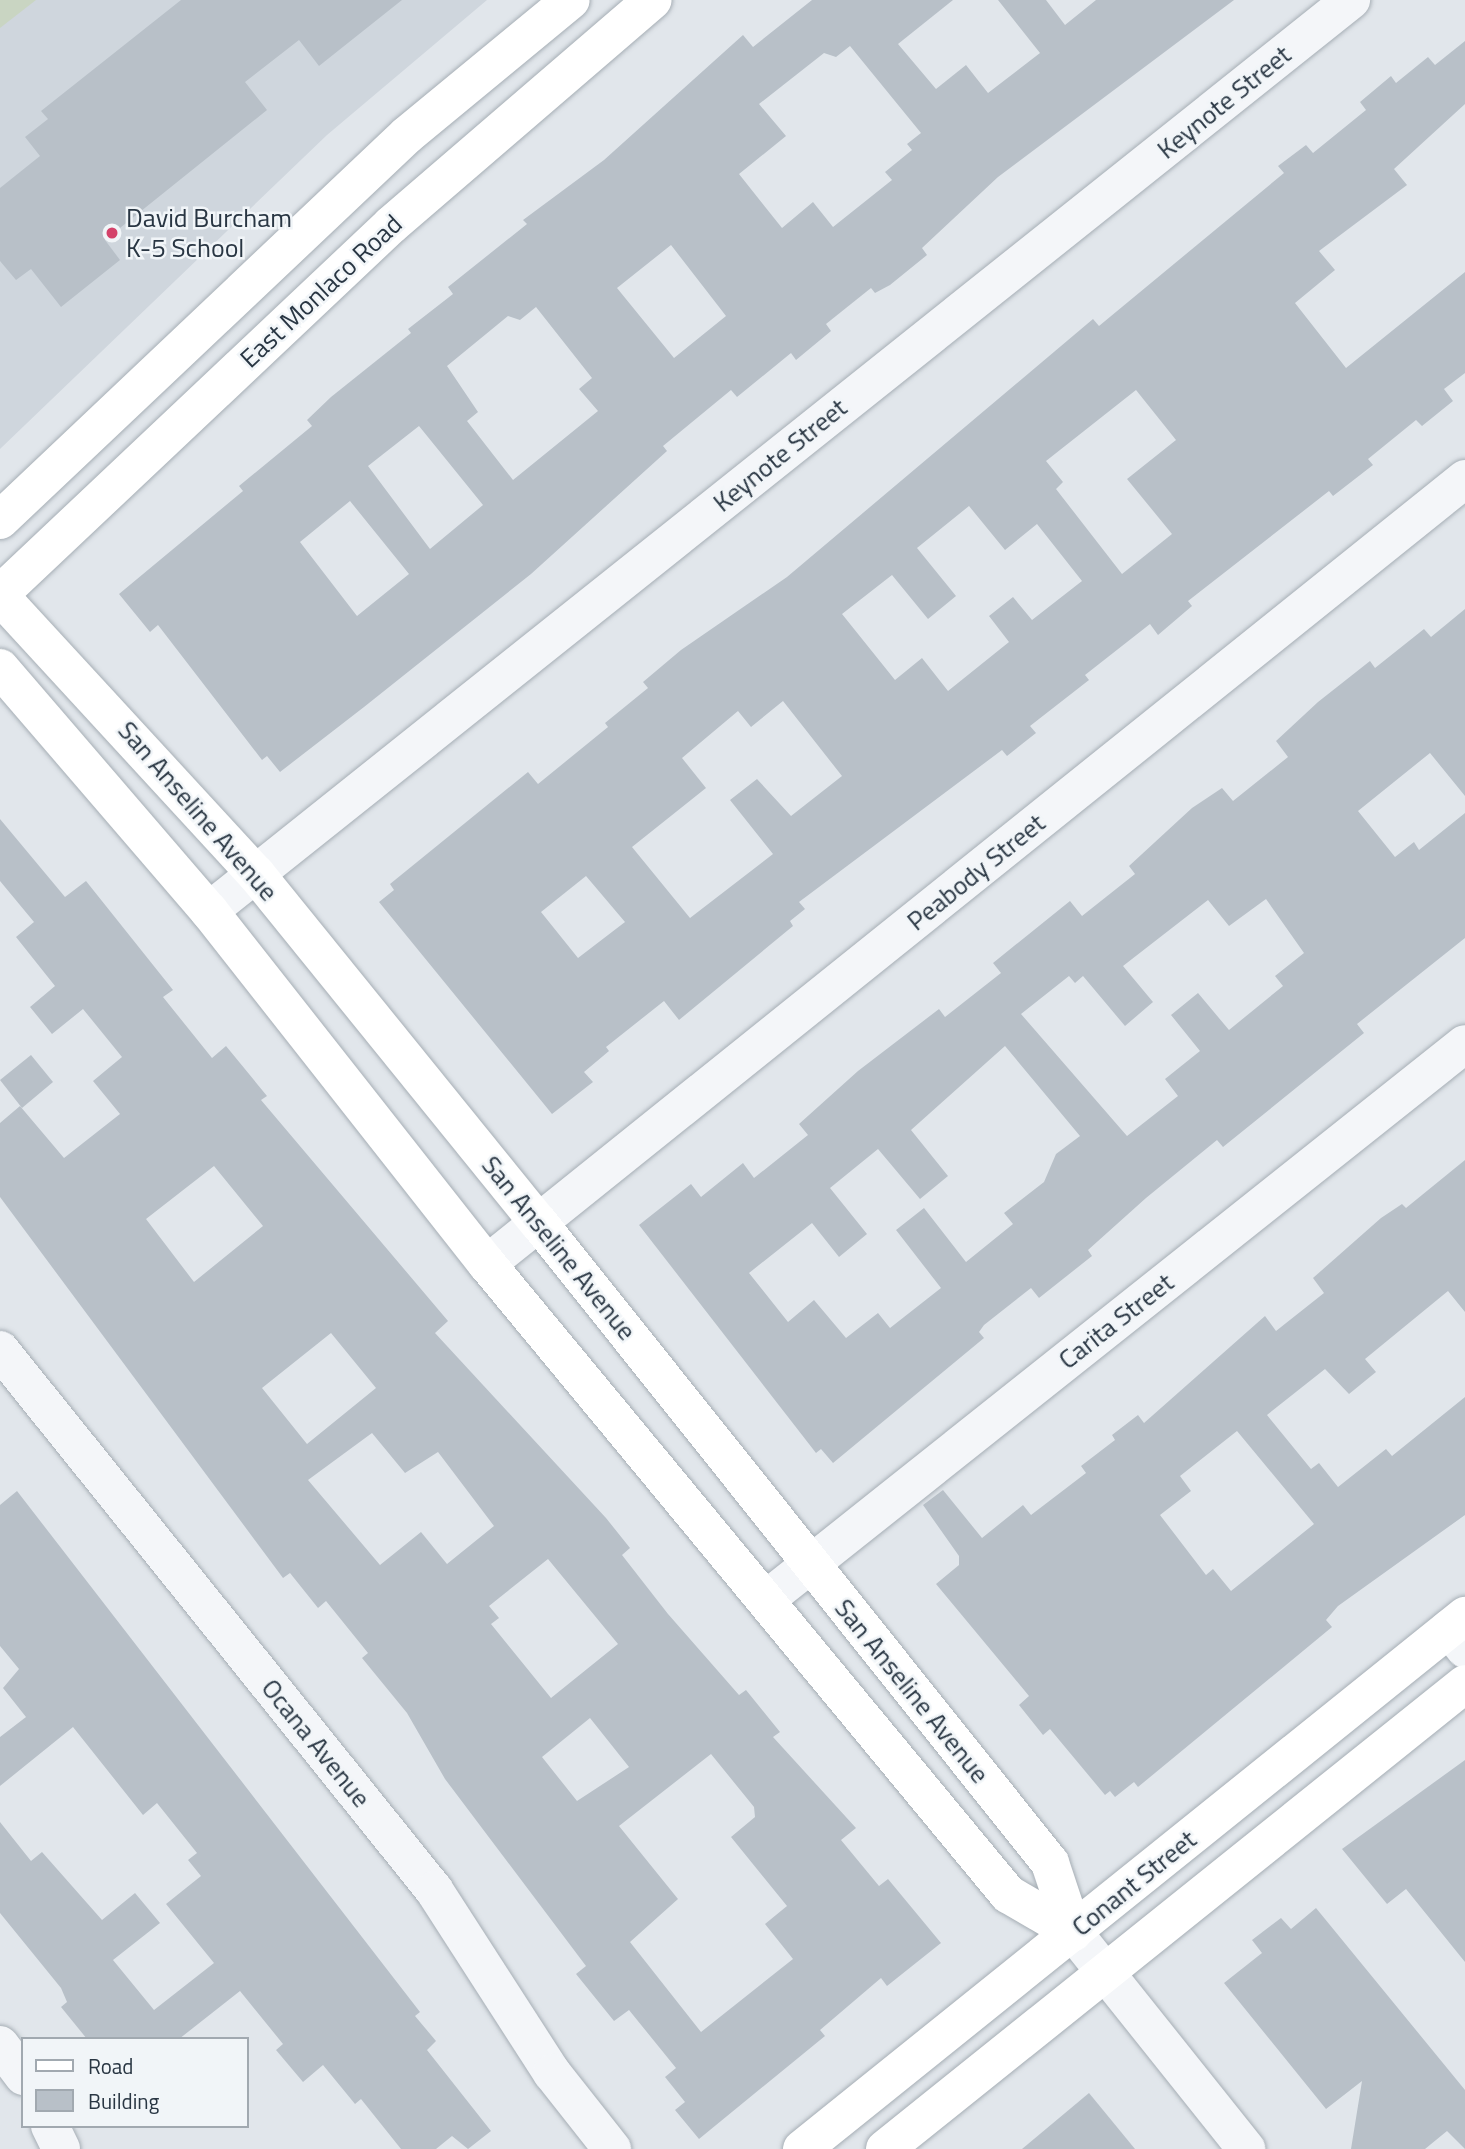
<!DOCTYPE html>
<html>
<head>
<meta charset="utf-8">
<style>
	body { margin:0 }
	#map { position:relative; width:1465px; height:2149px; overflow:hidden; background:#e1e6eb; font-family:"Titillium Web",sans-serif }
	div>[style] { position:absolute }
	.built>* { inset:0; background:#cfd6dd }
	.green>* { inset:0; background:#c9d5c2 }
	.building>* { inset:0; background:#b8c0c8 }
	.roads { filter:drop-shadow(0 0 2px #a6aeb5) drop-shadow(0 0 2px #a6aeb5) }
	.street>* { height:38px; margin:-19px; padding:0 19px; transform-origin:19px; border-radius:19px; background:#f4f6f9 }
	.secondary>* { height:38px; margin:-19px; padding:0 19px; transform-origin:19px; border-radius:19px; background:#fff }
	.dots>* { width:19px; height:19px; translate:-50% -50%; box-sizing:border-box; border:4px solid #f1f5f8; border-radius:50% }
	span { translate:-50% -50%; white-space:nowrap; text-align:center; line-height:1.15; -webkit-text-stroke:5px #f1f5f8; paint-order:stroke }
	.street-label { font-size:26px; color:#293643 }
	.poi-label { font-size:26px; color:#293643 }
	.left { translate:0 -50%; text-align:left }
	.legend { position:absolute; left:21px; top:2037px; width:228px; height:91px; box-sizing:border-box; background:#f1f5f8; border:2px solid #a1a9b0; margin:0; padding:9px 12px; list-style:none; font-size:21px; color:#293643 }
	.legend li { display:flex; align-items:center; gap:14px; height:35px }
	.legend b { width:35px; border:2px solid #a1a9b0 }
</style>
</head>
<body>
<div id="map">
	<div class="built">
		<i style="clip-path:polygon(0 0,487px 0,327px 135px,0 449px)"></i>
	</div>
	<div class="green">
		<i style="clip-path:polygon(0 0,36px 0,0 28px)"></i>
	</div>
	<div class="building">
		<i style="clip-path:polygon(181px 0,402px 0,319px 66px,299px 40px,245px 82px,267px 110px,105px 240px,120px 260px,61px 307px,31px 269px,16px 280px,0 261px,0 188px,40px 156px,25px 137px,48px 119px,41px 111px)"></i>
		<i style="clip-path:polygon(evenodd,812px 0,953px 0,898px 44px,936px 89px,966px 65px,988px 93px,1040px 53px,998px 0,1046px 0,1065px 25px,1096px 0,1234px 0,998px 177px,922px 248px,927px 255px,890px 285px,875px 293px,871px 288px,826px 324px,831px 331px,796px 360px,791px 353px,737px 397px,731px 390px,663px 446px,667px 451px,531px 574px,364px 707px,280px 772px,267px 756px,262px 760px,158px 625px,150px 632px,119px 594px,243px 491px,239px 486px,312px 426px,307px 420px,331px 397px,411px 333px,408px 329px,453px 294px,448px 287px,527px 224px,523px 220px,604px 160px,743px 35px,753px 47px,812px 0,850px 46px,921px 133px,907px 144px,912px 150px,885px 172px,892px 180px,833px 227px,813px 202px,782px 228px,739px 174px,786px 136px,759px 104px,824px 53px,836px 57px,850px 46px,812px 0,671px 245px,726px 316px,674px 358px,617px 288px,671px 245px,812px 0,536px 307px,592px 378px,579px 389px,598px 411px,513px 480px,467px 421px,478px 412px,447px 366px,508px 316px,520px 320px,536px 307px,812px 0,419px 426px,483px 505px,430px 549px,368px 466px,419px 426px,812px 0,350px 501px,409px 574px,357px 616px,300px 542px,350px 501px)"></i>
		<i style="clip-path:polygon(evenodd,1465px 41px,1465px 104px,1394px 169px,1407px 185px,1319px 251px,1335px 270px,1295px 303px,1346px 368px,1465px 272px,1465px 373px,1444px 389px,1453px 401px,1422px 426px,1416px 420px,1368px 459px,1373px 465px,1333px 496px,1329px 491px,1188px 601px,1192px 606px,1158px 635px,1150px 624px,1085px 675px,1089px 680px,1030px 726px,1036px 733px,1007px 756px,1002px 750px,799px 902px,805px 909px,790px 921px,793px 926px,679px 1020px,664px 1001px,606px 1047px,609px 1051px,584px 1072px,593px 1082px,552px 1114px,379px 902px,394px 890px,390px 884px,528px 772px,538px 784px,608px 727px,605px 723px,648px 688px,643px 682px,681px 650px,787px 577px,1093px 319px,1099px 326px,1284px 173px,1278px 166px,1306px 145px,1313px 153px,1366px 110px,1360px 102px,1391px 76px,1396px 83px,1428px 57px,1435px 65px,1465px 41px,1136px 390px,1176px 440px,1127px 479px,1172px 534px,1122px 574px,1056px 489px,1063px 482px,1046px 461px,1136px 390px,1465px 41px,969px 506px,1005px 550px,1037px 524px,1082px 581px,1032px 620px,1013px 597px,989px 616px,1009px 642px,948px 691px,922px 658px,895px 680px,842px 614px,892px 575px,928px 619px,956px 596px,917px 548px,969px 506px,1465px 41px,783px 701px,842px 776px,791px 816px,757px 779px,730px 800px,773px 854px,690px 918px,632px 847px,706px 788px,682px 758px,738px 711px,751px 727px,783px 701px,1465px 41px,586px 876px,625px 922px,578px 958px,541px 912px,586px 876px)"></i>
		<i style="clip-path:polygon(evenodd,1465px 609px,1465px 796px,1430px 753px,1358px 811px,1395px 857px,1414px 842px,1419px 850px,1465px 813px,1465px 938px,1357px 1024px,1364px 1033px,1223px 1147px,1217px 1140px,1146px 1198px,1088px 1250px,1092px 1256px,1039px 1298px,1031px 1288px,984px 1325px,979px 1332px,984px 1338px,833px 1463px,821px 1449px,816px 1453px,639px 1225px,691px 1184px,701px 1197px,743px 1163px,754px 1178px,808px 1135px,799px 1124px,858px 1071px,939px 1009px,945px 1017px,1001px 973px,993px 963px,1070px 901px,1082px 916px,1135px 874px,1129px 866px,1192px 808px,1222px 788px,1233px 801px,1288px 757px,1276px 741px,1318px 702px,1370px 661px,1375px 668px,1424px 629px,1431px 637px,1465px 609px,1266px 899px,1304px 953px,1275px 976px,1283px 986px,1229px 1030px,1198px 993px,1171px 1015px,1200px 1051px,1165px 1079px,1178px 1096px,1127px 1136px,1021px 1014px,1069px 976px,1075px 983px,1083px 976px,1125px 1026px,1153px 1002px,1123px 966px,1208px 900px,1229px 926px,1266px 899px,1465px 609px,1005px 1046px,1080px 1136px,1056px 1154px,1044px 1182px,1004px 1213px,1013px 1224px,966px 1262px,924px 1208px,896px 1230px,941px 1288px,890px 1328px,878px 1313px,846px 1338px,814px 1300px,788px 1322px,749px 1273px,812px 1223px,839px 1257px,867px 1234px,830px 1188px,878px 1149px,920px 1199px,948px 1176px,911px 1130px,1005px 1046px)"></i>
		<i style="clip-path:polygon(evenodd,0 819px,65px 897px,86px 881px,173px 990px,163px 997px,212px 1058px,226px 1046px,267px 1096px,261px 1100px,448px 1321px,435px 1333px,606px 1518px,630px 1548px,622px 1555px,668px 1614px,739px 1695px,746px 1690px,780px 1732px,773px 1737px,856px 1828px,841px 1840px,879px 1886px,888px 1879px,941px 1943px,887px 1986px,881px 1978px,820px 2030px,825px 2036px,699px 2139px,675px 2110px,685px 2102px,665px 2077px,676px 2068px,629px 2010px,614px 2021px,576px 1974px,586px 1966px,445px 1779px,407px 1713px,362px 1658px,368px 1653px,326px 1601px,318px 1608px,290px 1573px,283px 1578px,0 1197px,0 1123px,20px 1106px,64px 1158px,120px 1114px,93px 1081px,122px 1057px,83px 1009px,52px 1034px,30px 1007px,55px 986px,16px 937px,34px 922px,0 881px,0 819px,214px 1166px,263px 1226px,194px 1282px,146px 1219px,214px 1166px,0 819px,331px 1333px,376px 1388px,307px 1444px,262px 1388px,331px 1333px,0 819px,372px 1433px,405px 1473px,438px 1452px,494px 1526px,447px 1564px,421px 1532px,380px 1565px,308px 1480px,372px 1433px,0 819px,548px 1559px,618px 1644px,551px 1698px,491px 1624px,499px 1618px,489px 1606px,548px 1559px,0 819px,590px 1718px,629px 1767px,577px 1801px,542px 1757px,590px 1718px,0 819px,711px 1754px,754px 1807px,755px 1817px,731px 1837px,787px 1906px,765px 1924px,793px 1959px,701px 2032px,630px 1942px,678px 1899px,619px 1826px,711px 1754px)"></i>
		<i style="clip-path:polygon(31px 1055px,53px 1082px,22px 1108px,0 1080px)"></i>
		<i style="clip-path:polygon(evenodd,1465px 1160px,1465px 1312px,1448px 1291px,1365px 1359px,1376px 1372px,1349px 1394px,1325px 1369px,1267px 1415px,1311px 1469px,1319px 1463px,1338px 1487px,1386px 1449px,1392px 1456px,1465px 1397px,1465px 1515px,1338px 1606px,1326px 1620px,1332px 1627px,1138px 1787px,1134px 1782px,1115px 1797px,1110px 1791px,1105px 1795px,1050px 1729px,1043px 1735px,1019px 1705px,1029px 1696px,936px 1584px,959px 1565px,959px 1556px,923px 1505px,943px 1490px,982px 1538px,1023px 1505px,1031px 1515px,1086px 1473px,1081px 1466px,1115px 1440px,1112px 1435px,1138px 1415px,1144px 1423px,1265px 1316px,1276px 1331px,1324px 1293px,1313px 1278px,1381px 1218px,1402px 1204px,1406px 1208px,1465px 1160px,1237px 1431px,1314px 1524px,1231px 1591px,1213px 1569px,1206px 1575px,1160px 1515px,1191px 1491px,1180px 1476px,1237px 1431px)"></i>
		<i style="clip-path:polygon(17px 1491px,420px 2012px,415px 2016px,436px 2041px,427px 2050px,491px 2131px,468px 2149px,452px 2136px,436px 2149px,401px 2149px,361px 2099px,355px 2104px,323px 2065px,303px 2082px,276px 2050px,283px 2044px,240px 1991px,179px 2039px,87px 2039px,61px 2007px,67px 2002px,61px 1988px,0 1913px,0 1822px,31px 1861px,42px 1852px,102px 1920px,135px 1893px,160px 1923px,113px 1960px,154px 2010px,214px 1963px,166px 1904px,201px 1876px,188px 1860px,197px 1853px,157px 1803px,143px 1815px,73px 1727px,0 1786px,0 1737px,26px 1717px,3px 1688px,19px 1669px,0 1646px,0 1505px)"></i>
		<i style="clip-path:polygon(1465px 1760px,1465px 1962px,1406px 1889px,1387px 1904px,1342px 1849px)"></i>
		<i style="clip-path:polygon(1316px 1908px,1465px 2090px,1465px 2149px,1447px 2131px,1425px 2149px,1351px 2149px,1362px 2081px,1326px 2109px,1224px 1983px,1262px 1953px,1252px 1940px,1281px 1918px,1291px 1929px)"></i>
		<i style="clip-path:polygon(1089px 2093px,1135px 2149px,1022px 2149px)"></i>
	</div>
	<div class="roads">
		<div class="street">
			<i style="left:209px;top:911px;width:1461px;rotate:-38.58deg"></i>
			<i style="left:487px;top:1264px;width:1254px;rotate:-38.75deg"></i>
			<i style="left:0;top:1350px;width:693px;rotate:51.21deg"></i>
			<i style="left:434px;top:1890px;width:218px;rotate:57.2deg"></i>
			<i style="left:552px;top:2073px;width:97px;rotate:51.7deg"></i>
			<i style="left:768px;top:1598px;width:890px;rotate:-38.48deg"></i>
			<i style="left:1449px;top:1629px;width:26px;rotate:51deg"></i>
			<i style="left:1073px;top:1932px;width:278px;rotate:51.4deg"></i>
			<i style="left:0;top:2045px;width:39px;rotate:53deg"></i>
			<i style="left:50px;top:2126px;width:25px;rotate:64deg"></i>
		</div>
		<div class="secondary">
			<i style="left:0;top:520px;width:560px;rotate:-43.41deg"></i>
			<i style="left:407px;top:135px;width:212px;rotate:-39.5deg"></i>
			<i style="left:0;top:594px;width:538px;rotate:-43.34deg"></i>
			<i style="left:391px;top:225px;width:345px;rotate:-40.7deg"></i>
			<i style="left:0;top:596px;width:378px;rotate:47.4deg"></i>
			<i style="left:256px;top:874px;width:449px;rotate:51deg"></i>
			<i style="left:539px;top:1223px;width:819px;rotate:51.39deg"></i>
			<i style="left:1050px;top:1863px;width:73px;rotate:71.6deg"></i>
			<i style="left:0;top:668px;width:321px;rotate:49.3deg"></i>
			<i style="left:209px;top:911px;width:449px;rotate:51.8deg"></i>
			<i style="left:487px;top:1264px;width:818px;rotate:50.41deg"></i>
			<i style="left:1008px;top:1894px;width:75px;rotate:30.3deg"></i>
			<i style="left:802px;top:2149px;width:851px;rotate:-38.8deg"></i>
			<i style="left:885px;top:2149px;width:743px;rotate:-38.72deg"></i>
		</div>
	</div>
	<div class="dots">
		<i style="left:112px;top:233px;background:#d4426a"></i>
	</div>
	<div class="street-label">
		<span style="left:1224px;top:102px;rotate:-39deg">Keynote Street</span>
		<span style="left:321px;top:291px;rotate:-43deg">East Monlaco Road</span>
		<span style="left:780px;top:455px;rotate:-39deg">Keynote Street</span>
		<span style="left:198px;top:811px;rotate:49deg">San Anseline Avenue</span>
		<span style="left:976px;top:872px;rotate:-39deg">Peabody Street</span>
		<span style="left:559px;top:1248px;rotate:51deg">San Anseline Avenue</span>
		<span style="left:1116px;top:1321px;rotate:-38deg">Carita Street</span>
		<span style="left:912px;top:1691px;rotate:51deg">San Anseline Avenue</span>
		<span style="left:316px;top:1743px;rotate:51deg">Ocana Avenue</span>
		<span style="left:1134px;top:1883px;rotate:-39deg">Conant Street</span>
	</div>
	<div class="poi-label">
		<span class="left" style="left:126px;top:233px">David Burcham<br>K-5 School</span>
	</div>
	<ul class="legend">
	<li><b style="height:9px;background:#fff"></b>Road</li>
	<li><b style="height:19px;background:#b8c0c8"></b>Building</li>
	</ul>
</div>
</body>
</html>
